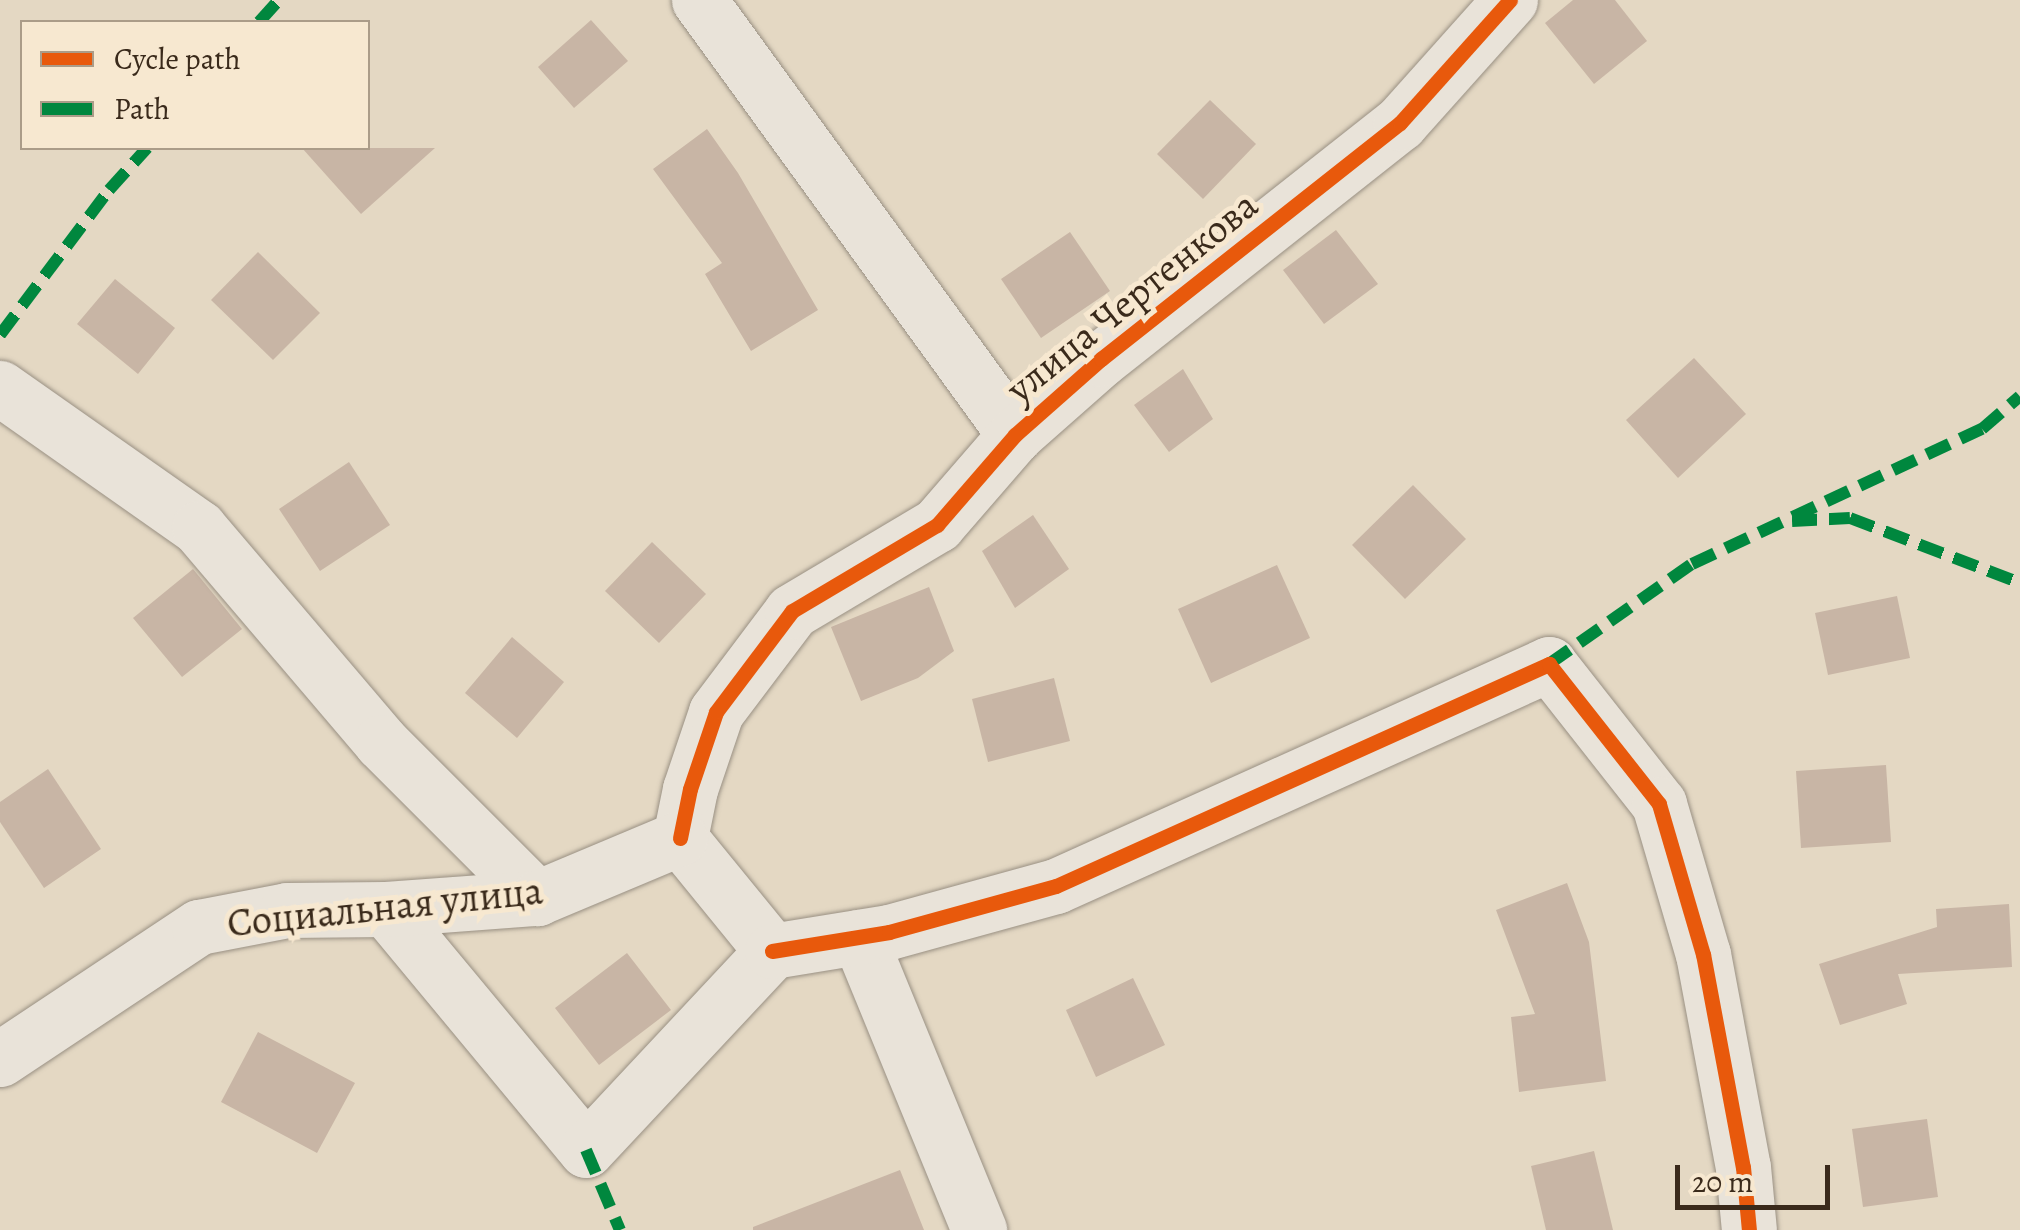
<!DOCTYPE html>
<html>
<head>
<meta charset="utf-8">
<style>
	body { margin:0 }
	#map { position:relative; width:2020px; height:1230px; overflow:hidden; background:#e4d8c3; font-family:Alegreya,serif }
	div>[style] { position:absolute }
	.building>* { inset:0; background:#c8b5a5 }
	.roads { filter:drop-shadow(0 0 2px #999083) drop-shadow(0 0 2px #999083) }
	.minor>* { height:55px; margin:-27.5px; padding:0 27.5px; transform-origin:27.5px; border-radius:27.5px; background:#e9e3d9 }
	.quiet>* { height:12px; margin-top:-6px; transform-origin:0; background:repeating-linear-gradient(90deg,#00873e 0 25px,transparent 0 37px) }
	.cycleway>* { height:15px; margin:-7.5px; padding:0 7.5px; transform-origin:7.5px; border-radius:7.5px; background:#e8590c }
	span { translate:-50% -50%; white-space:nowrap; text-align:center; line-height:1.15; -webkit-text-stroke:10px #f7e8d0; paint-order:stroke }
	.street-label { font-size:40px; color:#3a2a1b }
	.legend { position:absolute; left:20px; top:20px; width:350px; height:130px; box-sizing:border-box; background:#f7e8d0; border:2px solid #ab9c88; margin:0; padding:12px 18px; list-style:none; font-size:30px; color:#3a2a1b }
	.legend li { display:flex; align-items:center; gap:20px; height:50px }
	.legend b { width:50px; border:2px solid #ab9c88 }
	.scale { position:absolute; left:1675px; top:1165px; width:155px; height:45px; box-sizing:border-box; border:5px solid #3a2a1b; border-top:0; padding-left:12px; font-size:30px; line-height:35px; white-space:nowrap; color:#3a2a1b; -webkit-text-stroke:8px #f7e8d0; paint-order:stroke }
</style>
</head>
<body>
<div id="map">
	<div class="building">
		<i style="clip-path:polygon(1573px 0,1615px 0,1647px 41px,1594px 84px,1545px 23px)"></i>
		<i style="clip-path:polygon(591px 20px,628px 61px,574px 108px,538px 67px)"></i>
		<i style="clip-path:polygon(1210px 100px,1256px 144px,1203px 199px,1157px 154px)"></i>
		<i style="clip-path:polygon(707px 129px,738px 173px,818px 310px,751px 351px,705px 274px,722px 263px,653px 169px)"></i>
		<i style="clip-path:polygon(302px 148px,435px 148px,361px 214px)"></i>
		<i style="clip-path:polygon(1336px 230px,1378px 284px,1324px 324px,1283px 270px)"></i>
		<i style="clip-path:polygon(1070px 232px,1110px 291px,1041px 338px,1001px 279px)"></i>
		<i style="clip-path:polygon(258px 252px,320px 313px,273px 360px,211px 300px)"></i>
		<i style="clip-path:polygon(115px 279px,175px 328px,138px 374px,77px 324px)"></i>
		<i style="clip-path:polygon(1694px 358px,1746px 414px,1678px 478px,1626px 420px)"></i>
		<i style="clip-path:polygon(1183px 369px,1213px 419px,1169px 452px,1134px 405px)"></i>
		<i style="clip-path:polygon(349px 462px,390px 525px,320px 571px,279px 509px)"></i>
		<i style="clip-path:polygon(1413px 485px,1466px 539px,1405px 599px,1352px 545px)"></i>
		<i style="clip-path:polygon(1033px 515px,1069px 569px,1015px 608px,982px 551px)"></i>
		<i style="clip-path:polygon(652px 542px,706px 594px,659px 643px,605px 591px)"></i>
		<i style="clip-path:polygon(1277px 565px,1310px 638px,1211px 683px,1178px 609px)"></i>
		<i style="clip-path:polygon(193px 569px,242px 629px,182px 677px,133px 618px)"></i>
		<i style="clip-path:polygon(929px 587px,954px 651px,918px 678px,861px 701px,831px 627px)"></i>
		<i style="clip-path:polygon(1897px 596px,1910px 658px,1828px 675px,1815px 613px)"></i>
		<i style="clip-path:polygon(512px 637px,564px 682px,517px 738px,465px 693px)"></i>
		<i style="clip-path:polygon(1054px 678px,1070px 741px,988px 762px,972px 699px)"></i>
		<i style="clip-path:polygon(1886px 765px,1891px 842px,1801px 848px,1796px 771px)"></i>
		<i style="clip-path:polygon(48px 769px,101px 849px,44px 888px,0 822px,0 802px)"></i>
		<i style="clip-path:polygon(1567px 883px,1589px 942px,1606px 1081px,1519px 1092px,1511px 1017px,1535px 1014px,1496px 910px)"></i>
		<i style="clip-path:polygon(2009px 904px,2012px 967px,1898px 974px,1907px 1004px,1840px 1025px,1819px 964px,1937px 927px,1936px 909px)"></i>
		<i style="clip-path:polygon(627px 953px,671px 1010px,599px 1065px,555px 1008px)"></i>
		<i style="clip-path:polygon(1133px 978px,1165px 1045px,1096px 1077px,1066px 1010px)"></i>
		<i style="clip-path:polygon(258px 1032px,355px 1083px,317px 1153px,221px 1102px)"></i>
		<i style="clip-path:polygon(1927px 1119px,1938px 1197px,1863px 1207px,1852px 1129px)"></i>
		<i style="clip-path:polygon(1594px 1151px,1613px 1230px,1546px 1230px,1531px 1166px)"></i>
		<i style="clip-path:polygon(900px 1170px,924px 1230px,753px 1230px,753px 1227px)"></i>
	</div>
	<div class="roads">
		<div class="minor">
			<i style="left:699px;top:0;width:538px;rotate:54deg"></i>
			<i style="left:0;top:388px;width:243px;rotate:35.1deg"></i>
			<i style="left:199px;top:528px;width:281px;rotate:49.6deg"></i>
			<i style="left:381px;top:742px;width:221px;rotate:45deg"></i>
			<i style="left:680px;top:838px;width:50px;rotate:-78.5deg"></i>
			<i style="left:690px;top:789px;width:81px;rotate:-71.3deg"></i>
			<i style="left:716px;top:712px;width:126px;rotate:-53deg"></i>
			<i style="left:792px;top:611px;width:169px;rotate:-30.7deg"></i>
			<i style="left:937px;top:525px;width:119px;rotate:-49.1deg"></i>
			<i style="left:1015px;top:435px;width:115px;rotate:-41.5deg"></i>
			<i style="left:1101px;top:359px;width:381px;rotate:-38.3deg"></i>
			<i style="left:1400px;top:123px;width:165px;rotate:-48.2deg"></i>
			<i style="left:386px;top:909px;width:313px;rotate:50.3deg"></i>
			<i style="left:586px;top:1150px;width:272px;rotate:-46.9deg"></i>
			<i style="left:772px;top:951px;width:146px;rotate:-129.2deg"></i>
			<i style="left:859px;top:937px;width:317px;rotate:67.7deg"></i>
			<i style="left:772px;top:951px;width:119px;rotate:-9.2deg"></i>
			<i style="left:889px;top:932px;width:173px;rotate:-15.4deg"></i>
			<i style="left:1056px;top:886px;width:541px;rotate:-24.24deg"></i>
			<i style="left:1549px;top:664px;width:178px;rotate:51.8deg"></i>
			<i style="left:1659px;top:804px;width:156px;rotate:73.7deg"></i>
			<i style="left:1703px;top:954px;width:217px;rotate:79.4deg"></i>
			<i style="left:1743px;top:1167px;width:63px;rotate:84.6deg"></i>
			<i style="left:0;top:1059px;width:239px;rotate:-33.6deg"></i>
			<i style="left:199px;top:927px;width:90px;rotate:-10.9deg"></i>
			<i style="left:287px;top:910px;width:99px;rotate:-0.6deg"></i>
			<i style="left:386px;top:909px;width:151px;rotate:-4.2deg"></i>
			<i style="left:537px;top:898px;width:155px;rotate:-22.8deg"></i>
		</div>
	</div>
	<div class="quiet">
		<i style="left:259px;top:22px;width:30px;rotate:-48deg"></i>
		<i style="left:0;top:335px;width:181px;rotate:-53.1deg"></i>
		<i style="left:109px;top:190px;width:57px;rotate:-47.9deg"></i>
		<i style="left:1792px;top:521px;width:58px;rotate:-3deg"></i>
		<i style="left:1850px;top:518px;width:182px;rotate:20.9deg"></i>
		<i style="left:1549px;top:664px;width:174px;rotate:-35deg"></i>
		<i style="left:1692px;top:564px;width:320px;rotate:-25deg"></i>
		<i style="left:1982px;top:429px;width:50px;rotate:-41deg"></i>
		<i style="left:586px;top:1150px;width:87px;rotate:67deg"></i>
	</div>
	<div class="cycleway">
		<i style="left:680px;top:838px;width:50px;rotate:-78.5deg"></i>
		<i style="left:690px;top:789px;width:81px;rotate:-71.3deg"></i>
		<i style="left:716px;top:712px;width:126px;rotate:-53deg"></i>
		<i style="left:792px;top:611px;width:169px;rotate:-30.7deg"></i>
		<i style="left:937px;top:525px;width:119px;rotate:-49.1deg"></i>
		<i style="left:1015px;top:435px;width:115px;rotate:-41.5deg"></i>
		<i style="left:1101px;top:359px;width:381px;rotate:-38.3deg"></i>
		<i style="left:1400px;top:123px;width:165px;rotate:-48.2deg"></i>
		<i style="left:772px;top:951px;width:119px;rotate:-9.2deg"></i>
		<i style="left:889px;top:932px;width:173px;rotate:-15.4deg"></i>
		<i style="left:1056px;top:886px;width:541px;rotate:-24.24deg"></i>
		<i style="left:1549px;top:664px;width:178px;rotate:51.8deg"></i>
		<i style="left:1659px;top:804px;width:156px;rotate:73.7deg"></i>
		<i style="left:1703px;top:954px;width:217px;rotate:79.4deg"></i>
		<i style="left:1743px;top:1167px;width:63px;rotate:84.6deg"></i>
	</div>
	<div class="street-label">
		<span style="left:1132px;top:297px;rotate:-39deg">улица Чертенкова</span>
		<span style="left:385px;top:907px;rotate:-6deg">Социальная улица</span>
	</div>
	<ul class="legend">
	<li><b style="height:12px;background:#e8590c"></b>Cycle path</li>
	<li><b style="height:12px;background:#00873e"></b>Path</li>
	</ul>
	<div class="scale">20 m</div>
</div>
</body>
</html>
